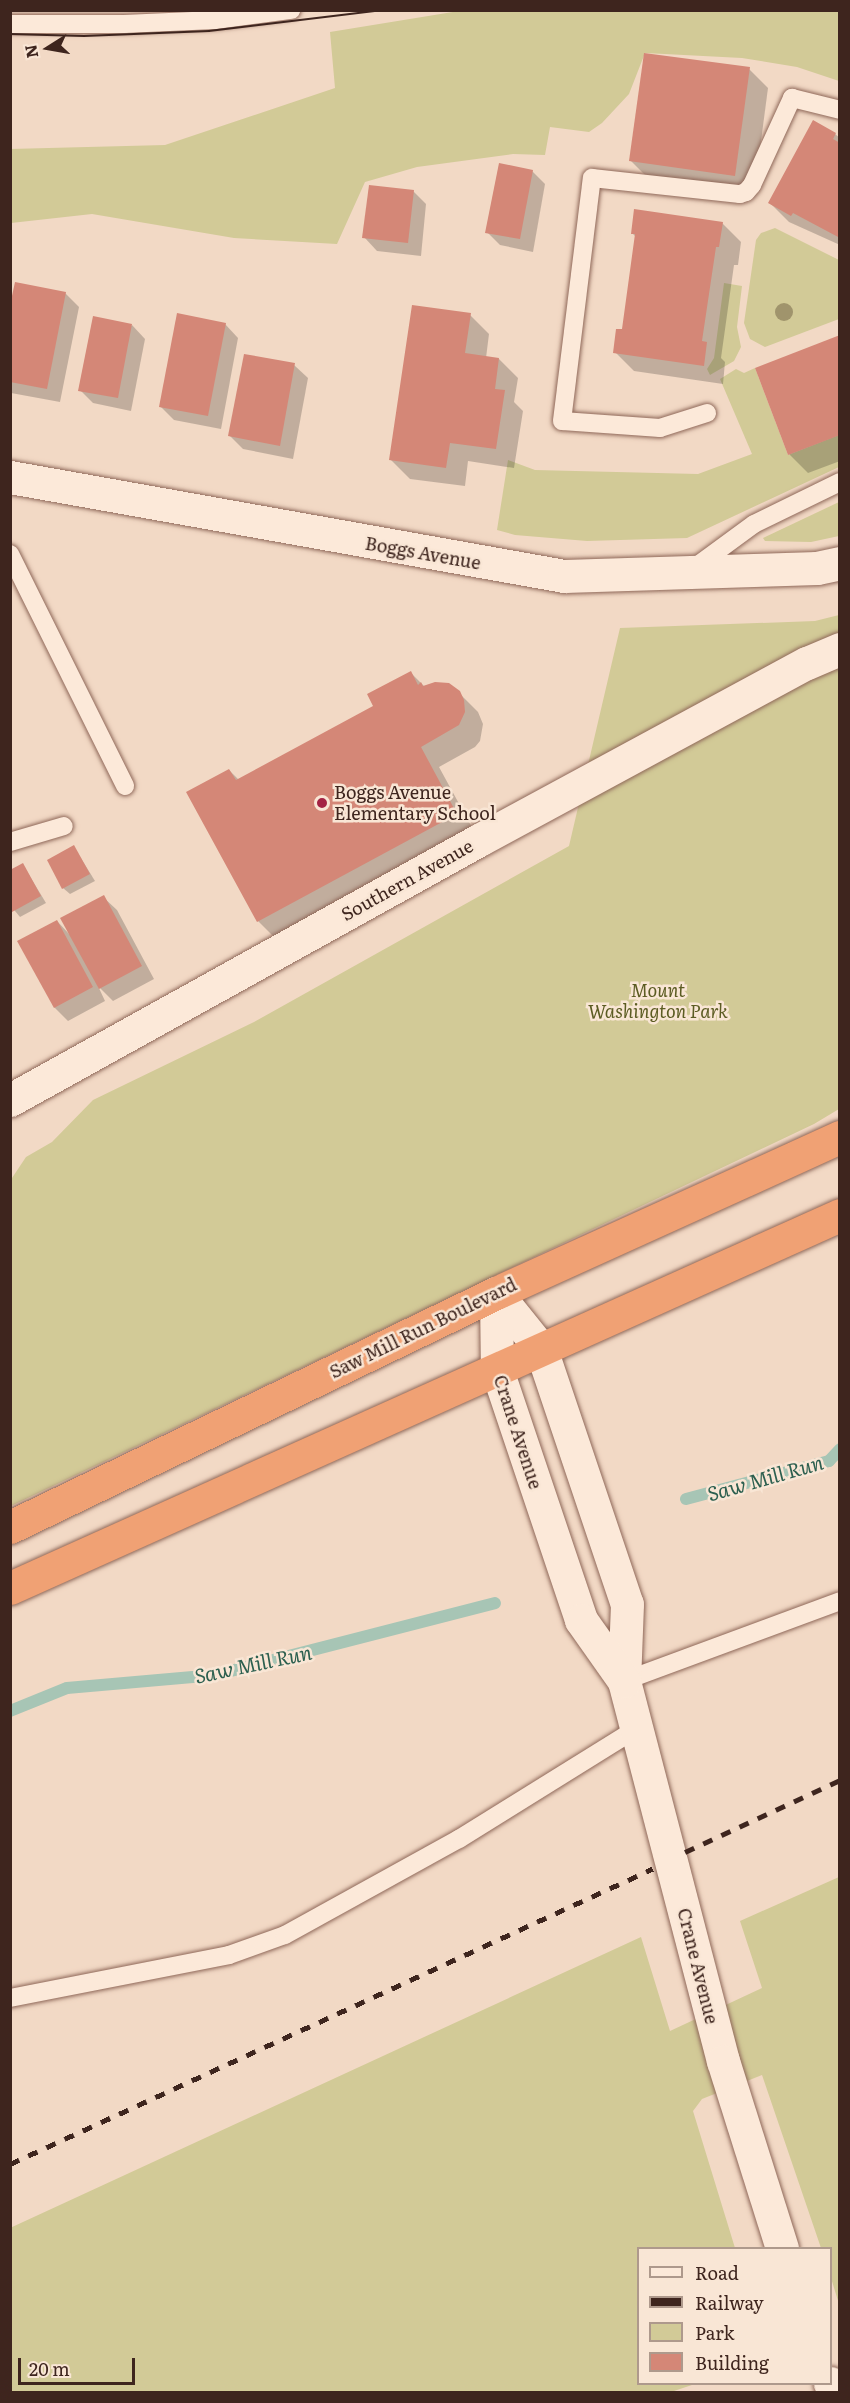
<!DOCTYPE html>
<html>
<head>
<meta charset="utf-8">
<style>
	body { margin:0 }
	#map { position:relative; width:850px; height:2403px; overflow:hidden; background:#f2d9c5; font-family:Literata,serif }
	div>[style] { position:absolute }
	.green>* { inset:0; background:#d2ca97 }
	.shadow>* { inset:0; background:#0003 }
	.stream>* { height:12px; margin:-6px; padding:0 6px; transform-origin:6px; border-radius:6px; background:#a7c5b5 }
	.building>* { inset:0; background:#d48777 }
	.roads { filter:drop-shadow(0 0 2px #8f6859) drop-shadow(0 0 2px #8f6859) }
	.service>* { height:18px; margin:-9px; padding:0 9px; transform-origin:9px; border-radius:9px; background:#fce9d9 }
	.tertiary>* { height:33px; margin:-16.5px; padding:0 16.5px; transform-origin:16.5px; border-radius:16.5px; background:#fce9d9 }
	.trunk>* { height:33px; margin:-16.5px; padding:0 16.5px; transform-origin:16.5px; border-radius:16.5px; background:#f0a174 }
	.tram>* { height:1.5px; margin:-0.75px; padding:0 0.75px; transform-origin:0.75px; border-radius:0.75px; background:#3e251e }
	.rail>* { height:4.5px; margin-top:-2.25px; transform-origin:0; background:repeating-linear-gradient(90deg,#3e251e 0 10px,transparent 0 20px) }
	.trees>* { width:18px; height:18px; margin:-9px; border-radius:50%; background:#a0946c }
	.dots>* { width:16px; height:16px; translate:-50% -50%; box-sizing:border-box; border:3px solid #f9e6d5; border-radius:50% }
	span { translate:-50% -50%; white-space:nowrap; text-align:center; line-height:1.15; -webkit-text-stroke:5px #f9e6d5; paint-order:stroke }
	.street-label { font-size:18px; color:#3e251e }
	.poi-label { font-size:18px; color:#3e251e }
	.left { translate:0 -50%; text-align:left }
	.park-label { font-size:18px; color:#5c5c23; font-style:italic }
	.water-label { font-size:20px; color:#2c5f4f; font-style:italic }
	.frame { position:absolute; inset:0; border:12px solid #3e251e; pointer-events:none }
	.legend { position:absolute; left:637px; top:2247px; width:195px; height:138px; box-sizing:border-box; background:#f9e6d5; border:2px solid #ae998c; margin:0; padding:8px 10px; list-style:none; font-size:18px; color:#3e251e }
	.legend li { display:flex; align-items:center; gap:12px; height:30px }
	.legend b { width:30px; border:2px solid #ae998c }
	.north { position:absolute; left:18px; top:18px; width:60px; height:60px; -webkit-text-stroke:4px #f9e6d5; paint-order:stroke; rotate:259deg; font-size:16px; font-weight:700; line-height:24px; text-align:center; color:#3e251e }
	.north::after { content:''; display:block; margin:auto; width:21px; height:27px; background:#3e251e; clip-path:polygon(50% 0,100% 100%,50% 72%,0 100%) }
	.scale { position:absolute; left:18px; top:2358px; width:117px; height:27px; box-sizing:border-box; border:3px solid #3e251e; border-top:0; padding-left:8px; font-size:18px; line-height:21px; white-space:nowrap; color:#3e251e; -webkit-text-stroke:4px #f9e6d5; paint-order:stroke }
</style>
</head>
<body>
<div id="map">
	<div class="green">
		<i style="clip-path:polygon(465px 10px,839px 11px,839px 81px,797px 67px,742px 58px,645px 53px,629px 94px,602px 123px,589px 132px,550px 127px,545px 155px,513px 154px,417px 167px,365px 182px,337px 244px,234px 238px,92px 214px,11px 223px,10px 149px,165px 145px,335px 88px,330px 32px)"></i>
		<i style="clip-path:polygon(775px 228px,839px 260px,839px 319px,765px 347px,750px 339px,744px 323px,756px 240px,761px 233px)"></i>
		<i style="clip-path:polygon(724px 283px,742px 286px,737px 327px,741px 347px,734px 361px,710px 375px,707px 369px,714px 358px)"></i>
		<i style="clip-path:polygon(755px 368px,788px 455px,839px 435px,839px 467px,687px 538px,587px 541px,515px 535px,497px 530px,508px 460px,535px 470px,698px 474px,752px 454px,720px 379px,736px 369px,744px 373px)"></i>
		<i style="clip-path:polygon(839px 502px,839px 536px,811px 542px,765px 541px,763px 538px)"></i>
		<i style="clip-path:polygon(839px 615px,839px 1109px,814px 1124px,11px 1506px,10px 1181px,26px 1157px,52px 1142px,93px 1100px,254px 1022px,569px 846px,620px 628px,815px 621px)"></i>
		<i style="clip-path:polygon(839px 1877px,839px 2304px,831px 2278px,830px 2248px,821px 2248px,762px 2075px,702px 2099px,693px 2111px,735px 2248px,638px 2248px,638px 2384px,695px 2384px,671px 2392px,11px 2392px,10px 2228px,641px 1937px,670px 2031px,762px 1988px,740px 1921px)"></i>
	</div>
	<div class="shadow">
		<i style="clip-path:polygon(749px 69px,768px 88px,754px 194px,650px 180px,631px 161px)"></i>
		<i style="clip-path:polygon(835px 134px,840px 138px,840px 245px,789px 222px,770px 203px)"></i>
		<i style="clip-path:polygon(532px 171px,545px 184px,533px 252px,500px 245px,487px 232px)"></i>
		<i style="clip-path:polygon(413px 191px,426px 204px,421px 256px,377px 251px,364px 237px)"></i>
		<i style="clip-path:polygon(722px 223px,741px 242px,738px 265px,734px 265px,721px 358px,725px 362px,723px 384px,634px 371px,615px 352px,623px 331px,636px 237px,632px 233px)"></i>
		<i style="clip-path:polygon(65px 293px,79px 307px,60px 402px,11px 393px,10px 313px)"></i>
		<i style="clip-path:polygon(470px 315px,489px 334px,486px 358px,499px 359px,518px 378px,514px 402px,523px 411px,514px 468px,468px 461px,465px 486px,410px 479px,391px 460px)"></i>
		<i style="clip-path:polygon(225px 324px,238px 338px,221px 429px,174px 420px,161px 407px)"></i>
		<i style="clip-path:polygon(132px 325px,145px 339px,131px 411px,93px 403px,80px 390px)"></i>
		<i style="clip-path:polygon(840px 337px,840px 461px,808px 473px,789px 454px)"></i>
		<i style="clip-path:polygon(294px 365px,308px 378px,293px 459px,243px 449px,230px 436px)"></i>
		<i style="clip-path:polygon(411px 673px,425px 687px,459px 693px,478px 712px,483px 724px,480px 741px,475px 747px,439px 767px,475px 833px,277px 940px,258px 921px,229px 770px,239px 780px,375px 706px)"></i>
		<i style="clip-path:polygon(74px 847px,95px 881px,70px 894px,63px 888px)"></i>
		<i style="clip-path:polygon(23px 865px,46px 903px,20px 917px,10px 905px,10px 871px)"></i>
		<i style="clip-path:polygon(103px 897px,117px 910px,154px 979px,113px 1001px,98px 986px,105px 1001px,68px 1021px,55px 1008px,19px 941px,57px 921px,71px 936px)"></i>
	</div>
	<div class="stream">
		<i style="left:686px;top:1499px;width:148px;rotate:-14.9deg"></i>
		<i style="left:829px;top:1461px;width:16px;rotate:-47deg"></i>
		<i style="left:10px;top:1711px;width:61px;rotate:-22deg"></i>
		<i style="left:67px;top:1688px;width:149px;rotate:-5deg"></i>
		<i style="left:215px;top:1675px;width:289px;rotate:-14.4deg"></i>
	</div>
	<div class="building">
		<i style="clip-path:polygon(644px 53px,750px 67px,735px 176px,629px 161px)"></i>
		<i style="clip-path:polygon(813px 120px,836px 133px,833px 139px,840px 143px,840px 238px,793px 213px,791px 216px,768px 203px)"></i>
		<i style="clip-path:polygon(499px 163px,533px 170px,520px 239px,485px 233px)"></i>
		<i style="clip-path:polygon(369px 185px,414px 190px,408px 243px,362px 238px)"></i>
		<i style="clip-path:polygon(634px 209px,723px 222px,719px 247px,716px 247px,702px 341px,707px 342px,704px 366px,613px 353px,616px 329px,622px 329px,635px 234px,631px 234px)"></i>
		<i style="clip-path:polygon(15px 282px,66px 292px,47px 389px,10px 382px,10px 305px)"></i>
		<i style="clip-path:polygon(412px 305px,471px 313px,465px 353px,499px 358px,495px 389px,505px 390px,496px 449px,450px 443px,446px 468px,389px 460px)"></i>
		<i style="clip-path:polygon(177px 313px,226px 323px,208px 416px,159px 407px)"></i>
		<i style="clip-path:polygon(93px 316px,132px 324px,118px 398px,78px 391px)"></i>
		<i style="clip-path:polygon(840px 335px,840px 435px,788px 455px,755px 368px)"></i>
		<i style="clip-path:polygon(244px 354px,295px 363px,280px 446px,228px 436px)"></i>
		<i style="clip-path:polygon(411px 671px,418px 685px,421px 682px,423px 686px,435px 682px,449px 683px,460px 691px,464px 700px,465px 712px,459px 725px,421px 747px,457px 814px,257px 922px,186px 792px,229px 769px,236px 780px,373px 706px,367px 694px)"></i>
		<i style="clip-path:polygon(74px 845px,90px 874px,62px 889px,47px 860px)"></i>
		<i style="clip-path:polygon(23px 863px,41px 896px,12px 912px,10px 870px)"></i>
		<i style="clip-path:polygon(104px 895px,142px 966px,99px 989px,60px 918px)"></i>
		<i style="clip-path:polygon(57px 920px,93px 987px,54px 1008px,17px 941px)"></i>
	</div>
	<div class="roads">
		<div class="service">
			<i style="left:10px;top:24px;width:114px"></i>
			<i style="left:124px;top:24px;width:91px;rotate:-2.5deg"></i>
			<i style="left:215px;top:20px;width:77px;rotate:-7.5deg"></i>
			<i style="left:707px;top:413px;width:49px;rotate:162.3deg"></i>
			<i style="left:660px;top:428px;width:98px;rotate:-175.9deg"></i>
			<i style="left:562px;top:421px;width:245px;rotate:-83deg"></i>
			<i style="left:592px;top:178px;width:149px;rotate:6.2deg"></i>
			<i style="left:740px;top:194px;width:6px;rotate:-18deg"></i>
			<i style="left:746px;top:192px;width:9px;rotate:-49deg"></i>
			<i style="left:752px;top:185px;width:96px;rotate:-65.3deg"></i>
			<i style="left:792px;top:98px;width:49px;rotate:14deg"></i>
			<i style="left:10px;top:554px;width:259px;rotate:63.6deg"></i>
			<i style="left:694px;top:568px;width:74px;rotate:-36.3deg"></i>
			<i style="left:754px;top:524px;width:96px;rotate:-26deg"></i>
			<i style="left:10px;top:842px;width:56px;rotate:-16.5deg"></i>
			<i style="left:624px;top:1681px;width:230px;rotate:-20.3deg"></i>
			<i style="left:10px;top:1998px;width:223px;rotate:-11.1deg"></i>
			<i style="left:229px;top:1955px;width:59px;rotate:-19.7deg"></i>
			<i style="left:285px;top:1935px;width:199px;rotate:-28.9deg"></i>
			<i style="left:459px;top:1839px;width:210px;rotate:-31.9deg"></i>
		</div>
		<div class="tertiary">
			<i style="left:10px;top:477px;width:563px;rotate:10.13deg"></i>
			<i style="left:564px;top:576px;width:253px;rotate:-1.8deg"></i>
			<i style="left:817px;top:568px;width:24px;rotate:-12deg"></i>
			<i style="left:10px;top:1100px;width:536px;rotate:-29deg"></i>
			<i style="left:479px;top:840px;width:373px;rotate:-28.4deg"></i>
			<i style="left:807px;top:663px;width:36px;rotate:-23deg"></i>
			<i style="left:496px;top:1293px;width:72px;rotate:51.2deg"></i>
			<i style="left:541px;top:1349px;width:269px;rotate:71.4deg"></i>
			<i style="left:627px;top:1604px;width:77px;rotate:92.2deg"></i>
			<i style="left:624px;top:1681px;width:393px;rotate:75.4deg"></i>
			<i style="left:723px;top:2061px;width:196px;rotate:72.5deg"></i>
			<i style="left:496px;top:1293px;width:77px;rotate:89.3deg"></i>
			<i style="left:497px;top:1370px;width:264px;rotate:71.4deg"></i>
			<i style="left:581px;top:1620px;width:75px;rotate:54.8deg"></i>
			<i style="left:830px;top:2383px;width:10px;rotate:66deg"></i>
		</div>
		<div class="trunk">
			<i style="left:10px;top:1527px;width:539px;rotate:-25.71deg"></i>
			<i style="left:496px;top:1293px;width:378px;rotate:-24.4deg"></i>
			<i style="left:10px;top:1588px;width:910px;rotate:-24.2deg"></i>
		</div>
	</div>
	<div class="tram">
		<i style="left:10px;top:11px;width:141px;rotate:-0.4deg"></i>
		<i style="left:10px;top:34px;width:74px;rotate:1.5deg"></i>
		<i style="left:84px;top:36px;width:125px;rotate:-2.3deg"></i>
		<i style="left:209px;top:31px;width:175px;rotate:-6.9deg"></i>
	</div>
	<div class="rail">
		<i style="left:685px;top:1852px;width:171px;rotate:-24.9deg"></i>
		<i style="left:10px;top:2164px;width:707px;rotate:-24.68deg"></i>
	</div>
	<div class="trees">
		<i style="left:784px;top:312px"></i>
	</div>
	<div class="dots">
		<i style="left:322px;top:803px;background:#a42344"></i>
	</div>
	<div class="street-label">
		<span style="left:423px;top:553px;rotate:10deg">Boggs Avenue</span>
		<span style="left:407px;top:880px;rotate:-29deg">Southern Avenue</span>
		<span style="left:423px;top:1328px;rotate:-26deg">Saw Mill Run Boulevard</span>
		<span style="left:518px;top:1432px;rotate:72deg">Crane Avenue</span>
		<span style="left:698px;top:1966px;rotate:76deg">Crane Avenue</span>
	</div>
	<div class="poi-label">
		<span class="left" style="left:334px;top:803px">Boggs Avenue<br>Elementary School</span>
	</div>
	<div class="park-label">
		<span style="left:658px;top:1001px">Mount<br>Washington Park</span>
	</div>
	<div class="water-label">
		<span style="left:765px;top:1477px;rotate:-16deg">Saw Mill Run</span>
		<span style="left:253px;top:1663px;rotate:-12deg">Saw Mill Run</span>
	</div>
	<div class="frame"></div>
	<ul class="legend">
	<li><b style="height:8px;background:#fce9d9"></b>Road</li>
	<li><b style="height:8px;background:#3e251e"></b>Railway</li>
	<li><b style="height:16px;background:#d2ca97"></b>Park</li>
	<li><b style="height:16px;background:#d48777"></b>Building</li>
	</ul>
	<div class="north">N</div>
	<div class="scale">20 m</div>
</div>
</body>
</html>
